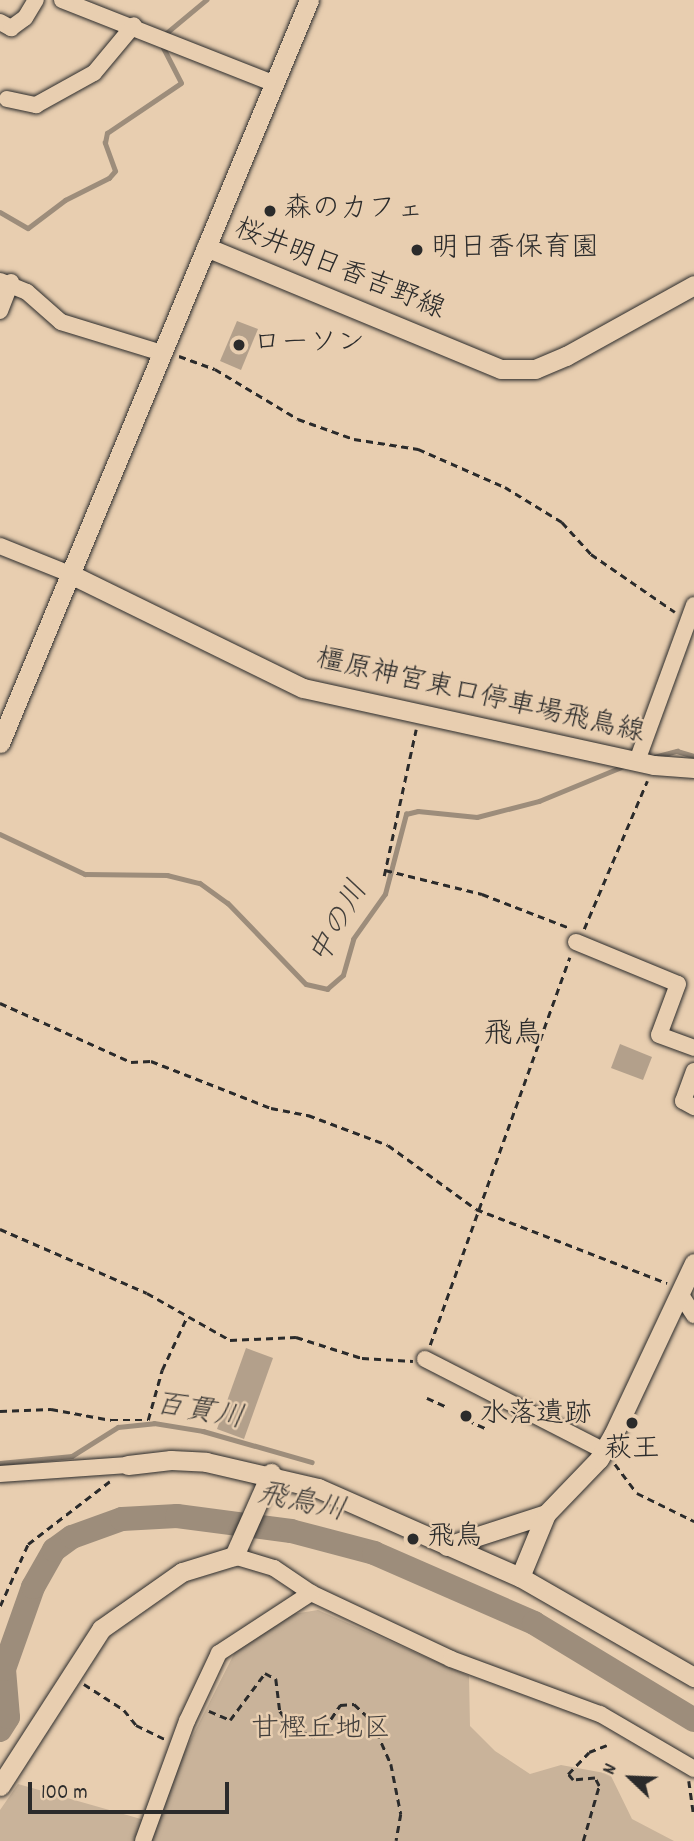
<!DOCTYPE html>
<html>
<head>
<meta charset="utf-8">
<style>
	body { margin:0 }
	#map { position:relative; width:694px; height:1841px; overflow:hidden; background:#e8ceb0; font-family:Dekko,"Klee One",sans-serif }
	div>[style] { position:absolute }
	.green>* { inset:0; background:#c9b39a }
	.stream>* { height:4.5px; margin:-2.25px; padding:0 2.25px; transform-origin:2.25px; border-radius:2.25px; background:#9d8d7b }
	.river>* { height:24px; margin:-12px; padding:0 12px; transform-origin:12px; border-radius:12px; background:#9d8d7b }
	.building>* { inset:0; background:#b3a08b }
	.path>* { height:2.5px; margin-top:-1.25px; transform-origin:0; background:repeating-linear-gradient(90deg,#2b2b2b 0 7px,transparent 0 12px) }
	.roads { filter:drop-shadow(0 0 2px #2b2b2b) drop-shadow(0 0 2px #2b2b2b) }
	.minor>* { height:16px; margin:-8px; padding:0 8px; transform-origin:8px; border-radius:8px; background:#e8ceb0 }
	.major>* { height:19px; margin:-9.5px; padding:0 9.5px; transform-origin:9.5px; border-radius:9.5px; background:#e8ceb0 }
	.dots>* { width:19px; height:19px; translate:-50% -50%; box-sizing:border-box; border:4px solid #e8ceb0; border-radius:50% }
	span { translate:-50% -50%; white-space:nowrap; text-align:center; line-height:1.15; -webkit-text-stroke:5px #e8ceb0; paint-order:stroke }
	.poi-label { font-size:28px; color:#2b2b2b }
	.left { translate:0 -50%; text-align:left }
	.street-label { font-size:28px; color:#2b2b2b }
	.park-label { font-size:28px; color:#433f3c }
	.water-label { font-size:30px; color:#423f3b; font-style:italic }
	.neighbourhood-label { font-size:30px; color:#2b2b2b }
	.north { position:absolute; left:596px; top:1743px; width:70px; height:70px; -webkit-text-stroke:5px #e8ceb0; paint-order:stroke; rotate:293deg; font-size:19px; font-weight:700; line-height:28px; text-align:center; color:#2b2b2b }
	.north::after { content:''; display:block; margin:auto; width:24px; height:32px; background:#2b2b2b; clip-path:polygon(50% 0,100% 100%,50% 72%,0 100%) }
	.scale { position:absolute; left:28px; top:1782px; width:201px; height:32px; box-sizing:border-box; border:4px solid #2b2b2b; border-top:0; padding-left:9px; font-size:21px; line-height:24px; white-space:nowrap; color:#2b2b2b; -webkit-text-stroke:5px #e8ceb0; paint-order:stroke }
</style>
</head>
<body>
<div id="map">
	<div class="green">
		<i style="clip-path:polygon(318px 1610px,469px 1676px,470px 1726px,495px 1751px,530px 1774px,561px 1765px,610px 1774px,632px 1819px,674px 1841px,0 1841px,0 1810px,18px 1784px,155px 1823px,185px 1751px,238px 1646px,287px 1615px)"></i>
	</div>
	<div class="stream">
		<i style="left:164px;top:35px;width:55px;rotate:-39.8deg"></i>
		<i style="left:0;top:212px;width:32px;rotate:30deg"></i>
		<i style="left:28px;top:228px;width:46px;rotate:-37.1deg"></i>
		<i style="left:65px;top:200px;width:49px;rotate:-26.6deg"></i>
		<i style="left:109px;top:178px;width:9px;rotate:-49deg"></i>
		<i style="left:115px;top:171px;width:30px;rotate:-110deg"></i>
		<i style="left:105px;top:143px;width:10px;rotate:-79deg"></i>
		<i style="left:107px;top:133px;width:89px;rotate:-34deg"></i>
		<i style="left:181px;top:83px;width:46px;rotate:-117.1deg"></i>
		<i style="left:654px;top:757px;width:24px;rotate:-15deg"></i>
		<i style="left:677px;top:751px;width:18px;rotate:16deg"></i>
		<i style="left:0;top:834px;width:94px;rotate:25.2deg"></i>
		<i style="left:85px;top:874px;width:82px;rotate:0.7deg"></i>
		<i style="left:167px;top:875px;width:34px;rotate:14deg"></i>
		<i style="left:200px;top:883px;width:34px;rotate:36deg"></i>
		<i style="left:228px;top:903px;width:112px;rotate:46.1deg"></i>
		<i style="left:306px;top:984px;width:22px;rotate:13deg"></i>
		<i style="left:327px;top:989px;width:21px;rotate:-41deg"></i>
		<i style="left:343px;top:975px;width:37px;rotate:-74deg"></i>
		<i style="left:353px;top:939px;width:55px;rotate:-54.6deg"></i>
		<i style="left:385px;top:894px;width:83px;rotate:-75.3deg"></i>
		<i style="left:406px;top:814px;width:12px;rotate:-14deg"></i>
		<i style="left:418px;top:811px;width:59px;rotate:5.8deg"></i>
		<i style="left:477px;top:817px;width:64px;rotate:-14.5deg"></i>
		<i style="left:539px;top:801px;width:92px;rotate:-22.4deg"></i>
		<i style="left:0;top:1463px;width:72px;rotate:-5.6deg"></i>
		<i style="left:72px;top:1456px;width:54px;rotate:-32.2deg"></i>
		<i style="left:118px;top:1427px;width:36px;rotate:-6deg"></i>
		<i style="left:154px;top:1423px;width:50px;rotate:9.3deg"></i>
		<i style="left:203px;top:1431px;width:113px;rotate:15.9deg"></i>
	</div>
	<div class="river">
		<i style="left:0;top:1730px;width:15px;rotate:-58deg"></i>
		<i style="left:8px;top:1717px;width:48px;rotate:-94.8deg"></i>
		<i style="left:4px;top:1669px;width:87px;rotate:-70.5deg"></i>
		<i style="left:33px;top:1587px;width:43px;rotate:-60.4deg"></i>
		<i style="left:54px;top:1550px;width:22px;rotate:-36deg"></i>
		<i style="left:72px;top:1537px;width:53px;rotate:-19.8deg"></i>
		<i style="left:122px;top:1519px;width:55px;rotate:-3.1deg"></i>
		<i style="left:177px;top:1516px;width:115px;rotate:7.5deg"></i>
		<i style="left:291px;top:1531px;width:86px;rotate:14.8deg"></i>
		<i style="left:374px;top:1553px;width:175px;rotate:23.6deg"></i>
		<i style="left:534px;top:1623px;width:187px;rotate:31.2deg"></i>
	</div>
	<div class="building">
		<i style="clip-path:polygon(237px 321px,258px 329px,241px 370px,220px 361px)"></i>
		<i style="clip-path:polygon(620px 1044px,652px 1057px,643px 1080px,611px 1068px)"></i>
		<i style="clip-path:polygon(246px 1348px,273px 1358px,244px 1439px,217px 1429px)"></i>
	</div>
	<div class="path">
		<i style="left:179px;top:356px;width:38px;rotate:20deg"></i>
		<i style="left:215px;top:369px;width:97px;rotate:31.1deg"></i>
		<i style="left:298px;top:419px;width:59px;rotate:19.7deg"></i>
		<i style="left:354px;top:439px;width:65px;rotate:8.9deg"></i>
		<i style="left:418px;top:449px;width:95px;rotate:23.6deg"></i>
		<i style="left:505px;top:487px;width:67px;rotate:31.6deg"></i>
		<i style="left:562px;top:522px;width:43px;rotate:47.8deg"></i>
		<i style="left:591px;top:554px;width:102px;rotate:34.6deg"></i>
		<i style="left:385px;top:870px;width:100px;rotate:13.9deg"></i>
		<i style="left:482px;top:894px;width:94px;rotate:21.1deg"></i>
		<i style="left:384px;top:876px;width:150px;rotate:-77.7deg"></i>
		<i style="left:584px;top:929px;width:161px;rotate:-66.9deg"></i>
		<i style="left:0;top:1003px;width:144px;rotate:24.2deg"></i>
		<i style="left:131px;top:1062px;width:20px;rotate:-3deg"></i>
		<i style="left:151px;top:1061px;width:129px;rotate:21.4deg"></i>
		<i style="left:271px;top:1108px;width:38px;rotate:11deg"></i>
		<i style="left:308px;top:1115px;width:85px;rotate:20.6deg"></i>
		<i style="left:388px;top:1145px;width:109px;rotate:36deg"></i>
		<i style="left:476px;top:1209px;width:205px;rotate:21.2deg"></i>
		<i style="left:0;top:1229px;width:160px;rotate:23.5deg"></i>
		<i style="left:147px;top:1293px;width:95px;rotate:29.5deg"></i>
		<i style="left:230px;top:1340px;width:66px;rotate:-2.6deg"></i>
		<i style="left:296px;top:1337px;width:69px;rotate:17.7deg"></i>
		<i style="left:362px;top:1358px;width:51px;rotate:3.4deg"></i>
		<i style="left:430px;top:1345px;width:412px;rotate:-70.2deg"></i>
		<i style="left:427px;top:1398px;width:20px;rotate:24deg"></i>
		<i style="left:0;top:1411px;width:51px;rotate:-2.2deg"></i>
		<i style="left:51px;top:1409px;width:61px;rotate:10.4deg"></i>
		<i style="left:111px;top:1420px;width:37px"></i>
		<i style="left:148px;top:1420px;width:52px;rotate:-74.4deg"></i>
		<i style="left:162px;top:1370px;width:56px;rotate:-64.8deg"></i>
		<i style="left:467px;top:1420px;width:20px;rotate:24deg"></i>
		<i style="left:615px;top:1464px;width:36px;rotate:53deg"></i>
		<i style="left:637px;top:1493px;width:64px;rotate:26.2deg"></i>
		<i style="left:0;top:1606px;width:68px;rotate:-65.7deg"></i>
		<i style="left:28px;top:1544px;width:103px;rotate:-37.5deg"></i>
		<i style="left:84px;top:1684px;width:48px;rotate:33deg"></i>
		<i style="left:124px;top:1710px;width:19px;rotate:51deg"></i>
		<i style="left:136px;top:1725px;width:32px;rotate:26deg"></i>
		<i style="left:209px;top:1711px;width:23px;rotate:23deg"></i>
		<i style="left:230px;top:1720px;width:59px;rotate:-53.3deg"></i>
		<i style="left:265px;top:1673px;width:13px;rotate:29deg"></i>
		<i style="left:276px;top:1679px;width:32px;rotate:83deg"></i>
		<i style="left:280px;top:1711px;width:17px;rotate:54deg"></i>
		<i style="left:290px;top:1725px;width:26px;rotate:28deg"></i>
		<i style="left:313px;top:1737px;width:14px;rotate:-36deg"></i>
		<i style="left:324px;top:1729px;width:29px;rotate:-56deg"></i>
		<i style="left:340px;top:1705px;width:14px;rotate:-4deg"></i>
		<i style="left:354px;top:1704px;width:25px;rotate:43deg"></i>
		<i style="left:372px;top:1721px;width:47px;rotate:66.2deg"></i>
		<i style="left:391px;top:1764px;width:51px;rotate:78.7deg"></i>
		<i style="left:401px;top:1814px;width:27px;rotate:100deg"></i>
		<i style="left:689px;top:1781px;width:34px;rotate:82deg"></i>
		<i style="left:583px;top:1841px;width:57px;rotate:-73.8deg"></i>
		<i style="left:599px;top:1786px;width:9px;rotate:-117deg"></i>
		<i style="left:595px;top:1778px;width:22px;rotate:175deg"></i>
		<i style="left:573px;top:1780px;width:8px;rotate:-130deg"></i>
		<i style="left:568px;top:1774px;width:30px;rotate:-46deg"></i>
		<i style="left:589px;top:1752px;width:19px;rotate:-21deg"></i>
	</div>
	<div class="roads">
		<div class="minor">
			<i style="left:62px;top:0;width:227px;rotate:21.5deg"></i>
			<i style="left:0;top:22px;width:13px;rotate:29deg"></i>
			<i style="left:11px;top:28px;width:17px;rotate:-36deg"></i>
			<i style="left:25px;top:18px;width:21px;rotate:-59deg"></i>
			<i style="left:7px;top:99px;width:30px;rotate:12deg"></i>
			<i style="left:36px;top:105px;width:66px;rotate:-28.9deg"></i>
			<i style="left:94px;top:73px;width:62px;rotate:-50.2deg"></i>
			<i style="left:0;top:281px;width:29px;rotate:22deg"></i>
			<i style="left:27px;top:292px;width:45px;rotate:41.4deg"></i>
			<i style="left:61px;top:322px;width:106px;rotate:17.1deg"></i>
			<i style="left:0;top:311px;width:31px;rotate:-69deg"></i>
			<i style="left:0;top:546px;width:75px;rotate:21.8deg"></i>
			<i style="left:637px;top:761px;width:166px;rotate:-69.9deg"></i>
			<i style="left:576px;top:942px;width:110px;rotate:22.4deg"></i>
			<i style="left:678px;top:984px;width:54px;rotate:110.4deg"></i>
			<i style="left:659px;top:1035px;width:37px;rotate:20deg"></i>
			<i style="left:694px;top:1071px;width:32px;rotate:110deg"></i>
			<i style="left:683px;top:1101px;width:13px;rotate:29deg"></i>
			<i style="left:681px;top:1295px;width:24px;rotate:57deg"></i>
			<i style="left:425px;top:1359px;width:200px;rotate:27.1deg"></i>
			<i style="left:0;top:1474px;width:128px;rotate:-4deg"></i>
			<i style="left:234px;top:1556px;width:42px;rotate:16.7deg"></i>
			<i style="left:274px;top:1568px;width:45px;rotate:34deg"></i>
			<i style="left:311px;top:1593px;width:155px;rotate:25.2deg"></i>
			<i style="left:451px;top:1659px;width:159px;rotate:20.3deg"></i>
			<i style="left:600px;top:1714px;width:109px;rotate:30.3deg"></i>
			<i style="left:143px;top:1841px;width:128px;rotate:-69.9deg"></i>
			<i style="left:187px;top:1721px;width:75px;rotate:-64.8deg"></i>
			<i style="left:219px;top:1653px;width:110px;rotate:-33.1deg"></i>
		</div>
		<div class="major">
			<i style="left:206px;top:247px;width:319px;rotate:22.5deg"></i>
			<i style="left:501px;top:369px;width:34px"></i>
			<i style="left:535px;top:369px;width:34px;rotate:-23deg"></i>
			<i style="left:566px;top:356px;width:146px;rotate:-29deg"></i>
			<i style="left:70px;top:574px;width:259px;rotate:26.1deg"></i>
			<i style="left:303px;top:688px;width:359px;rotate:12.4deg"></i>
			<i style="left:654px;top:765px;width:40px;rotate:4.3deg"></i>
			<i style="left:0;top:743px;width:805px;rotate:-67.42deg"></i>
			<i style="left:128px;top:1465px;width:43px;rotate:-6.6deg"></i>
			<i style="left:171px;top:1460px;width:35px;rotate:3deg"></i>
			<i style="left:206px;top:1462px;width:115px;rotate:13.1deg"></i>
			<i style="left:318px;top:1488px;width:221px;rotate:23.8deg"></i>
			<i style="left:520px;top:1577px;width:201px;rotate:29.9deg"></i>
			<i style="left:447px;top:1546px;width:104px;rotate:-17.9deg"></i>
			<i style="left:520px;top:1577px;width:68px;rotate:-67.6deg"></i>
			<i style="left:546px;top:1514px;width:76px;rotate:-46.1deg"></i>
			<i style="left:599px;top:1459px;width:28px;rotate:-60deg"></i>
			<i style="left:613px;top:1435px;width:190px;rotate:-64.8deg"></i>
			<i style="left:0;top:1786px;width:187px;rotate:-57.2deg"></i>
			<i style="left:101px;top:1629px;width:99px;rotate:-35.1deg"></i>
			<i style="left:182px;top:1572px;width:54px;rotate:-17.1deg"></i>
			<i style="left:234px;top:1556px;width:91px;rotate:-66deg"></i>
		</div>
	</div>
	<div class="dots">
		<i style="left:270px;top:211px;background:#2b2b2b"></i>
		<i style="left:417px;top:250px;background:#2b2b2b"></i>
		<i style="left:239px;top:345px;background:#2b2b2b"></i>
		<i style="left:466px;top:1416px;background:#2b2b2b"></i>
		<i style="left:632px;top:1423px;background:#2b2b2b"></i>
		<i style="left:413px;top:1539px;background:#2b2b2b"></i>
	</div>
	<div class="poi-label">
		<span class="left" style="left:284px;top:211px">森のカフェ</span>
		<span class="left" style="left:431px;top:250px">明日香保育園</span>
		<span class="left" style="left:253px;top:345px">ローソン</span>
		<span class="left" style="left:480px;top:1416px">水落遺跡</span>
		<span style="left:632px;top:1451px">萩王</span>
		<span class="left" style="left:427px;top:1539px">飛鳥</span>
	</div>
	<div class="street-label">
		<span style="left:339px;top:271px;rotate:22deg">桜井明日香吉野線</span>
		<span style="left:480px;top:698px;rotate:13deg">橿原神宮東口停車場飛鳥線</span>
	</div>
	<div class="park-label">
		<span style="left:321px;top:1731px">甘樫丘地区</span>
	</div>
	<div class="water-label">
		<span style="left:341px;top:924px;rotate:-61deg">中の川</span>
		<span style="left:199px;top:1414px;rotate:10deg">百貫川</span>
		<span style="left:301px;top:1505px;rotate:12deg">飛鳥川</span>
	</div>
	<div class="neighbourhood-label">
		<span style="left:513px;top:1037px">飛鳥</span>
	</div>
	<div class="north">N</div>
	<div class="scale">100 m</div>
</div>
</body>
</html>
